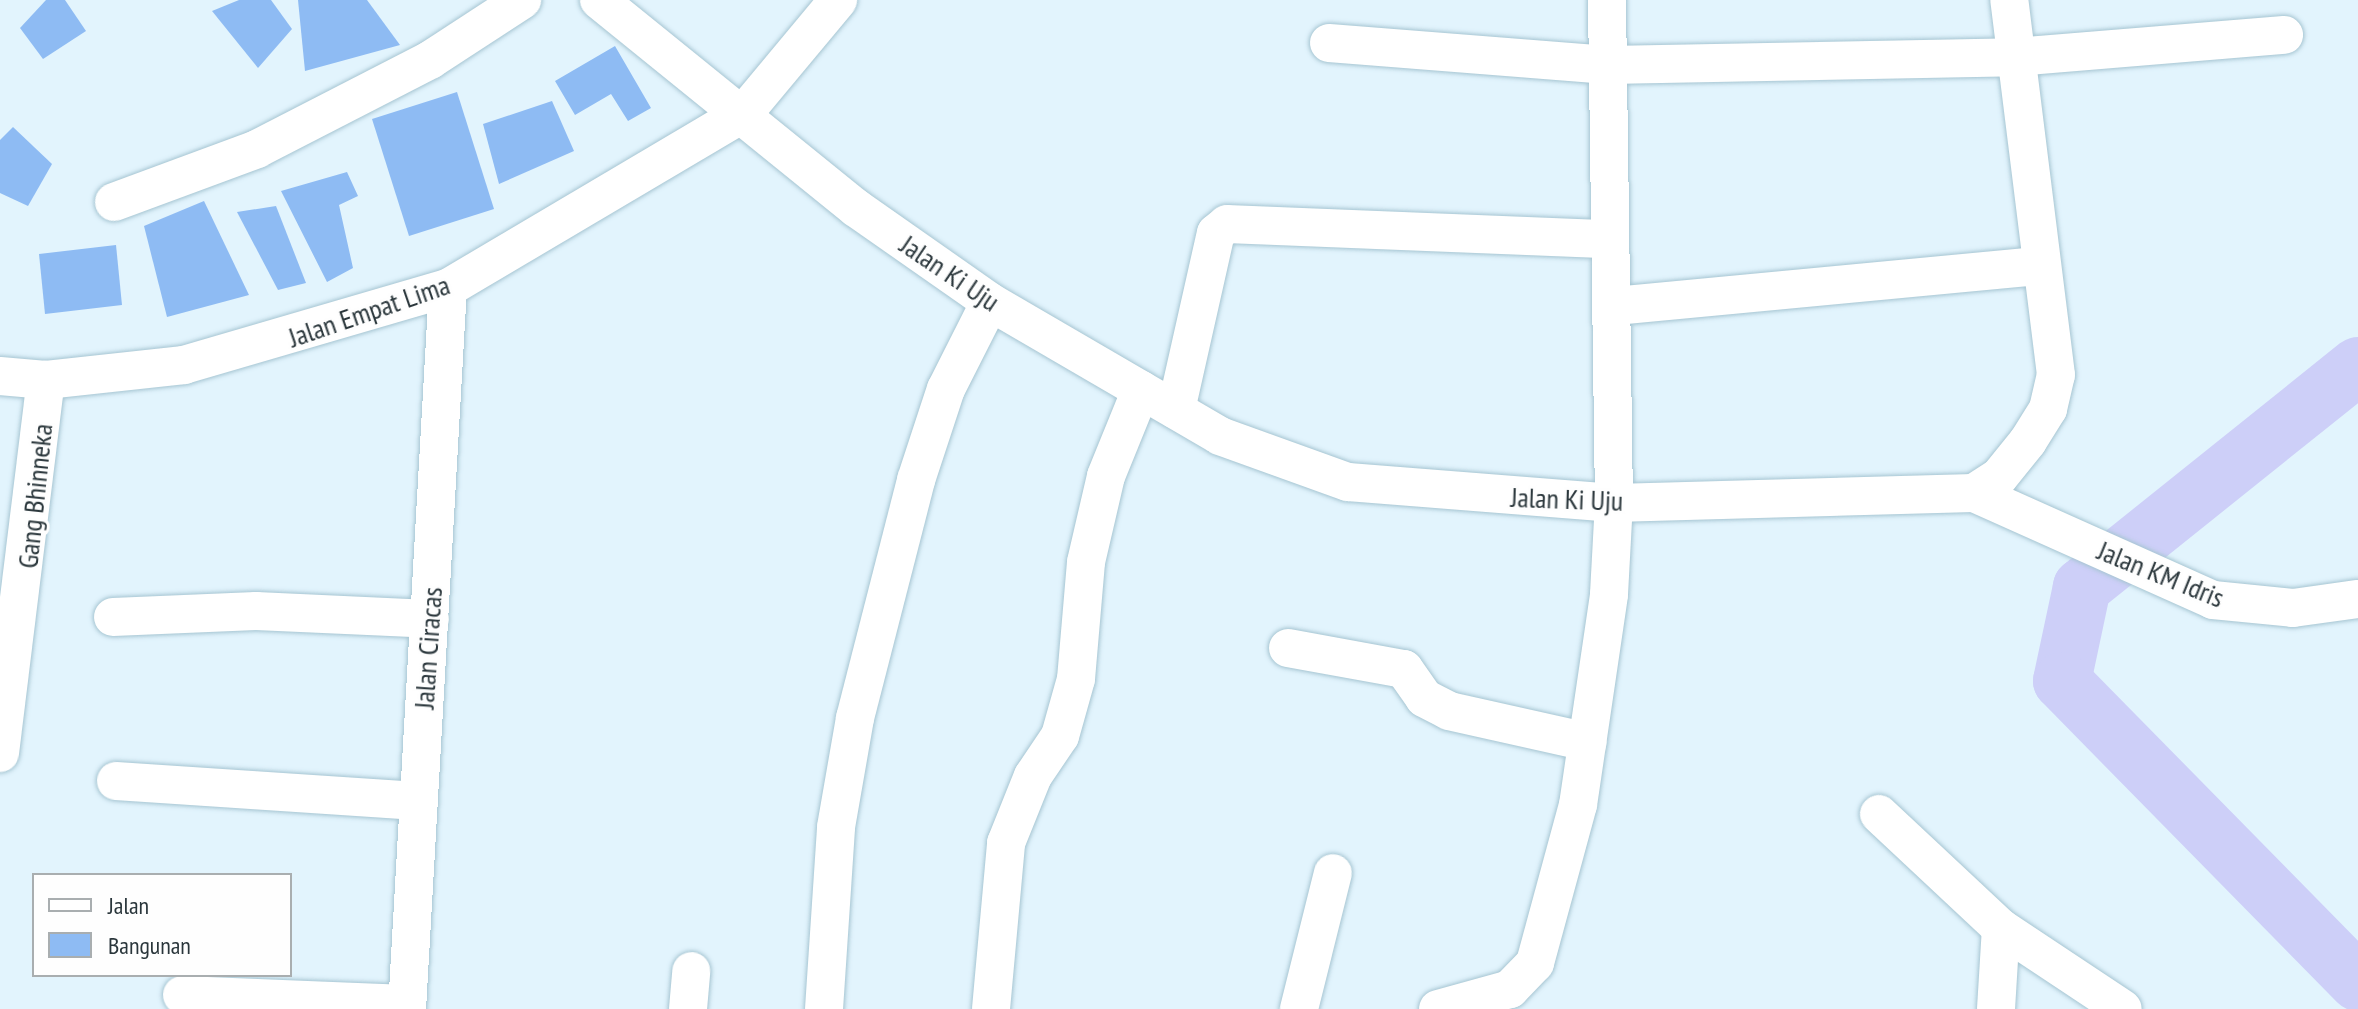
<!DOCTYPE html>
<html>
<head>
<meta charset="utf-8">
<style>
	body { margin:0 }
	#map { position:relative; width:2358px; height:1009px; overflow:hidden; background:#e2f4fd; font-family:"PT Sans Narrow",sans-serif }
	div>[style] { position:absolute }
	.river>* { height:58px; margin:-29px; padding:0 29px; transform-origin:29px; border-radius:29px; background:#cdcff8 }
	.building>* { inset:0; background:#8ebbf3 }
	.roads { filter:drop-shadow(0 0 2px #a6c5d2) drop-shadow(0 0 2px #a6c5d2) }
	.street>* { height:38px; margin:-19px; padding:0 19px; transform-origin:19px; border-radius:19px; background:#fff }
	span { translate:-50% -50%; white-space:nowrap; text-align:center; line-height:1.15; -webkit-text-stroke:6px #fefefe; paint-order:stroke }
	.street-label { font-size:28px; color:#2a363b }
	.legend { position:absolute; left:32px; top:873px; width:260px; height:104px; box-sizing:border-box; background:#fefefe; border:2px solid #a9aeb0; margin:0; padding:10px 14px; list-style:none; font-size:24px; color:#2a363b }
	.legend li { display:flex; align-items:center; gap:16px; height:40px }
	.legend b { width:40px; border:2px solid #a9aeb0 }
</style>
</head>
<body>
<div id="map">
	<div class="river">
		<i style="left:2358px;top:366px;width:354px;rotate:141.3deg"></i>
		<i style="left:2082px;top:587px;width:96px;rotate:102deg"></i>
		<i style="left:2062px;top:681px;width:422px;rotate:45.5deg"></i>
	</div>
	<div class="building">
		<i style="clip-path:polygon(46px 0,65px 0,86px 31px,43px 59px,20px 28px)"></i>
		<i style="clip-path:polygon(239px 0,271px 0,292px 29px,258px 68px,212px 11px)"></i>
		<i style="clip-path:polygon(298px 0,367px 0,400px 45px,305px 71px)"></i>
		<i style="clip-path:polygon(615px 46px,651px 108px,628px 121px,611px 94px,575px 115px,555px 81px)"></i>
		<i style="clip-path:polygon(457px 92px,494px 209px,409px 236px,372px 119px)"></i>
		<i style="clip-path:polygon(552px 101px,574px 151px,499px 184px,483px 124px)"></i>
		<i style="clip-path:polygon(13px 127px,52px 164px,28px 206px,0 193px,0 140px)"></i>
		<i style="clip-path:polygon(347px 172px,358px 196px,339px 205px,353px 268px,327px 282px,281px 191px)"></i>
		<i style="clip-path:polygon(204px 201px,249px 295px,167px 317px,144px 226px)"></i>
		<i style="clip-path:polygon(276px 206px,306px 283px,278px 290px,237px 212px)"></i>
		<i style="clip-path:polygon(116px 245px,122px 305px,45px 314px,39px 254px)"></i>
	</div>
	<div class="roads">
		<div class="street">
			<i style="left:599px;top:0;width:331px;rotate:39deg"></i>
			<i style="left:856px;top:208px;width:164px;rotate:35deg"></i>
			<i style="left:990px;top:302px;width:266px;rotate:30.2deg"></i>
			<i style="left:1220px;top:436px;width:136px;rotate:19.8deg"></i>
			<i style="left:1348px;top:482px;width:267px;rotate:4.5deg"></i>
			<i style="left:1614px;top:503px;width:360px;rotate:-1.6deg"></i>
			<i style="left:1974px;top:493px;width:30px;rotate:-33deg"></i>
			<i style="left:1999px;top:477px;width:46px;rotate:-51.1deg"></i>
			<i style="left:2028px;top:441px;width:38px;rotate:-58deg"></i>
			<i style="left:2048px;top:409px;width:35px;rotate:-77deg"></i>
			<i style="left:2056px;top:375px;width:378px;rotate:-97.1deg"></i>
			<i style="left:1329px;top:43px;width:280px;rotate:4.5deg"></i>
			<i style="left:1608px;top:65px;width:407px;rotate:-1.1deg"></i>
			<i style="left:2015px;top:57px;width:270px;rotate:-4.7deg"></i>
			<i style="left:114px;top:202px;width:153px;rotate:-20.3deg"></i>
			<i style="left:257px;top:149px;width:195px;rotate:-27.2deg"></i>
			<i style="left:430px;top:60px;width:110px;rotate:-33.1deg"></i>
			<i style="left:1615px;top:306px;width:427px;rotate:-5.4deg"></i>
			<i style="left:0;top:376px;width:46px;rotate:5deg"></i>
			<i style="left:46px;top:380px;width:139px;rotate:-6.2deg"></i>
			<i style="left:184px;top:365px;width:275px;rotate:-16.3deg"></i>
			<i style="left:448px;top:288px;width:344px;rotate:-30.6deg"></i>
			<i style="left:744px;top:113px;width:147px;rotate:-50.2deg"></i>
			<i style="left:1176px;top:410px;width:181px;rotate:-77.3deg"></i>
			<i style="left:1216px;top:233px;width:14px;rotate:-39deg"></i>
			<i style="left:1227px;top:224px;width:381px;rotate:2.3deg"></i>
			<i style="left:1974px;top:493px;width:262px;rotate:24.1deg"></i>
			<i style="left:2213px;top:600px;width:80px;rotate:5.7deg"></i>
			<i style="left:2293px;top:608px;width:66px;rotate:-7.9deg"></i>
			<i style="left:113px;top:617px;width:143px;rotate:-2.4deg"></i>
			<i style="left:256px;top:611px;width:174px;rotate:2.6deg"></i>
			<i style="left:1288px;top:648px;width:118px;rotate:10.3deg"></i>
			<i style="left:1404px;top:669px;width:35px;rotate:55deg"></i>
			<i style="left:1424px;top:698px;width:28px;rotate:27deg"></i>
			<i style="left:1449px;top:711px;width:142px;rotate:12.6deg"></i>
			<i style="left:0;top:753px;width:376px;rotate:-83deg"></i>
			<i style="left:116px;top:781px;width:302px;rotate:3.8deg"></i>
			<i style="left:1879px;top:814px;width:167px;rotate:43.1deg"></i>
			<i style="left:2001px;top:928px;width:146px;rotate:33.6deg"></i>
			<i style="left:182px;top:995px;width:225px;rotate:2.3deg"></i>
			<i style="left:407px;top:1009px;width:722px;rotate:-86.75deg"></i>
			<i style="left:688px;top:1009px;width:38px;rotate:-85deg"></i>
			<i style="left:824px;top:1009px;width:182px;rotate:-86.2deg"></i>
			<i style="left:836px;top:827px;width:111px;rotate:-80.1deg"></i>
			<i style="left:855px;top:718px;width:246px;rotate:-75.6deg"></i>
			<i style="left:916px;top:480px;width:96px;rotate:-71.8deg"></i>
			<i style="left:946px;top:389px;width:97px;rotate:-63.2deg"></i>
			<i style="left:991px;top:1009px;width:167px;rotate:-84.8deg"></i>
			<i style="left:1006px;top:843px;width:72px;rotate:-68.1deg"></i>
			<i style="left:1033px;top:776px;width:48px;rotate:-56deg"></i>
			<i style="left:1060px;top:736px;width:59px;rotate:-74.3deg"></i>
			<i style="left:1076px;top:679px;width:117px;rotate:-85.1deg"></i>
			<i style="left:1086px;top:562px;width:88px;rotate:-76.9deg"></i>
			<i style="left:1106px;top:476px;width:93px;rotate:-67.9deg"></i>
			<i style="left:1299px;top:1009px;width:140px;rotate:-76deg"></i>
			<i style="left:1438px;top:1009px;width:75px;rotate:-15.5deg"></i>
			<i style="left:1510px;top:989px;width:36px;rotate:-46deg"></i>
			<i style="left:1535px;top:963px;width:164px;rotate:-74.8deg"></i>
			<i style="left:1578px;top:805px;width:213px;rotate:-81.6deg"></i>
			<i style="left:1609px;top:594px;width:91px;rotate:-86.9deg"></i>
			<i style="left:1614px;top:503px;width:503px;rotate:-90.8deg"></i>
			<i style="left:1996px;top:1009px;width:81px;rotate:-86.5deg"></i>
		</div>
	</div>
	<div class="street-label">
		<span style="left:950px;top:273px;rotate:34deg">Jalan Ki Uju</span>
		<span style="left:369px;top:311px;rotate:-19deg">Jalan Empat Lima</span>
		<span style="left:35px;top:496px;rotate:-84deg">Gang Bhinneka</span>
		<span style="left:1567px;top:499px;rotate:2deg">Jalan Ki Uju</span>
		<span style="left:2161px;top:574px;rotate:22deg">Jalan KM Idris</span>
		<span style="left:428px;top:648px;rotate:-86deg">Jalan Ciracas</span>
	</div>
	<ul class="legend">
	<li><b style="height:10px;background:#fff"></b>Jalan</li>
	<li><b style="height:22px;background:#8ebbf3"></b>Bangunan</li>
	</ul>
</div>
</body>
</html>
